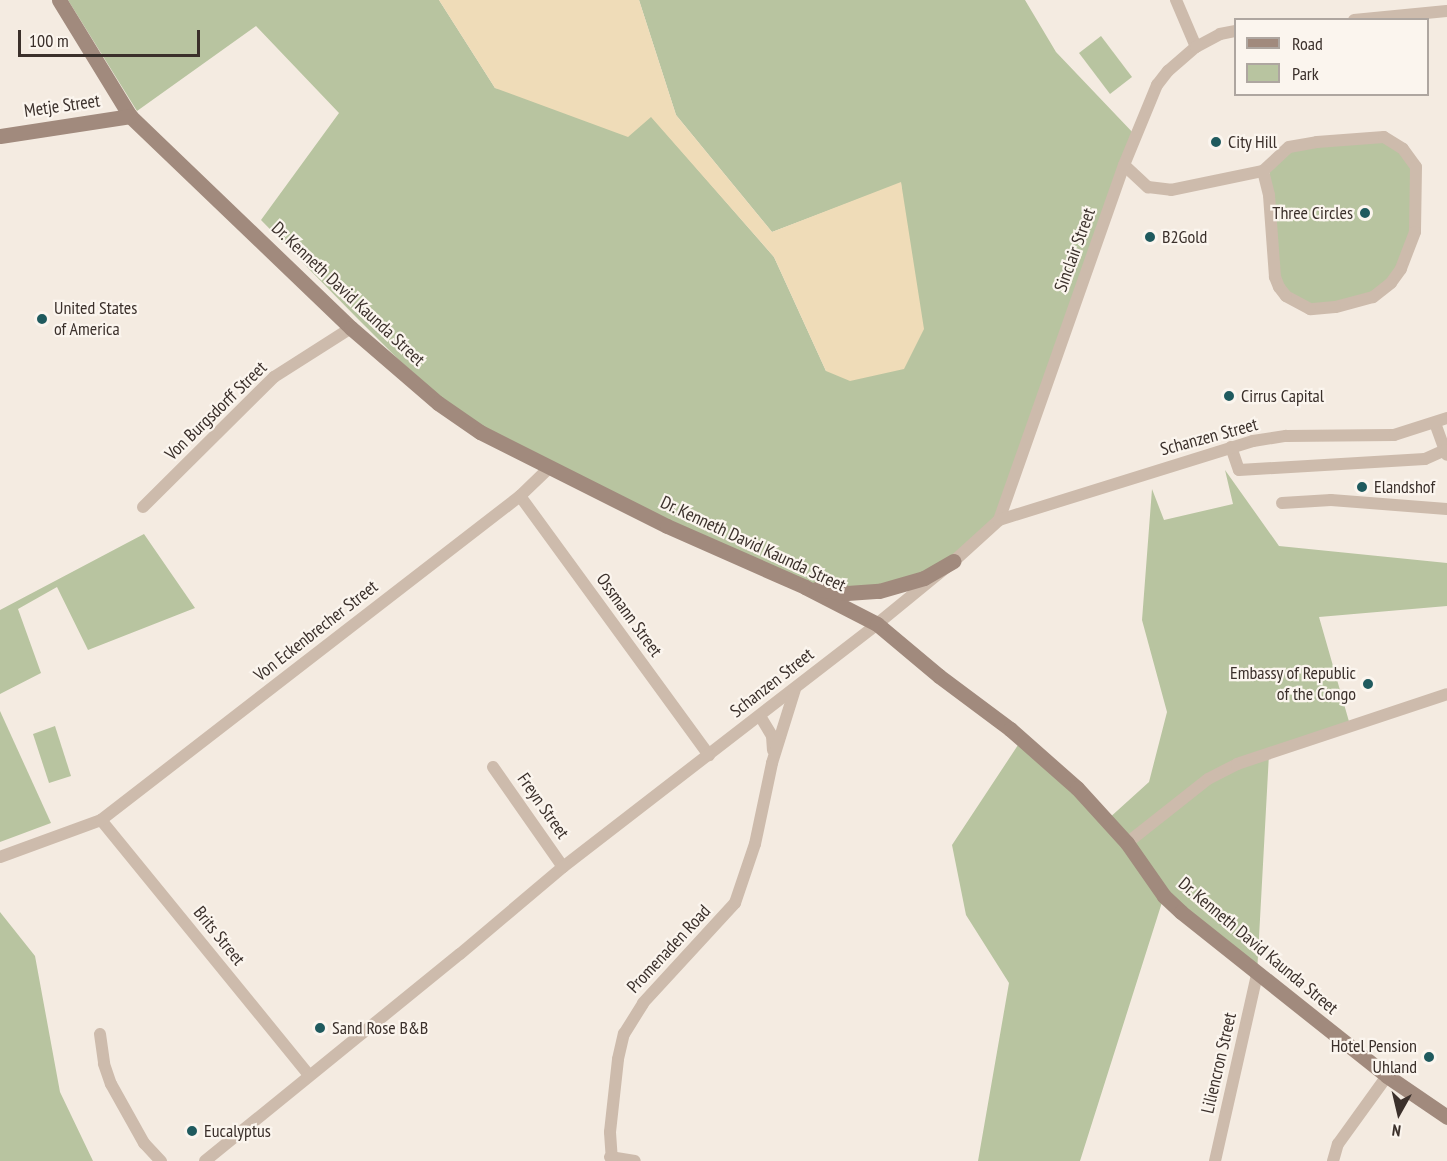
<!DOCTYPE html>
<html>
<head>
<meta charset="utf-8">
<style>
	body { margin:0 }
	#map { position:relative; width:1447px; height:1161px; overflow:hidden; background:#f4ebe1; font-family:"PT Sans Narrow",sans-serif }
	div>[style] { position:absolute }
	.green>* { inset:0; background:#b8c4a0 }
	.sand>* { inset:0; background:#efdcb8 }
	.street>* { height:12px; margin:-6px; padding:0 6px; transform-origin:6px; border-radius:6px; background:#cdbbac }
	.secondary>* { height:15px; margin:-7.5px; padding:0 7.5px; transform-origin:7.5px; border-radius:7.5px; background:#a18a7d }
	.dots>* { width:16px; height:16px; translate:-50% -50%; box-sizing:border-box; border:3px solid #fbf5ee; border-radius:50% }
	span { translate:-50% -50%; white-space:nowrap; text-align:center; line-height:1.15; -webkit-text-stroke:4.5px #fbf5ee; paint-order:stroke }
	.street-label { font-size:18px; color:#3b302b }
	.poi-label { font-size:18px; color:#3b302b }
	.left { translate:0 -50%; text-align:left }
	.right { translate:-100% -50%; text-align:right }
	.legend { position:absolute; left:1234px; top:18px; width:195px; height:78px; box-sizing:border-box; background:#fbf5ee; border:2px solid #aea6a0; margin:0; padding:8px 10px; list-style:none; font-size:18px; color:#3b302b }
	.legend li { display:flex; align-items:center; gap:12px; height:30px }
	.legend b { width:30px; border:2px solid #aea6a0 }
	.north { position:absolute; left:1369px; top:1083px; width:60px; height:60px; -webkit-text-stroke:4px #fbf5ee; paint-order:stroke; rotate:188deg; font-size:16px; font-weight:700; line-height:24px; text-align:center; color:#3b302b }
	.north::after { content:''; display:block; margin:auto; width:21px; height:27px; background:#3b302b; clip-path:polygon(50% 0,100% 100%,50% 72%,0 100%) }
	.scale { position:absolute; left:18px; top:30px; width:182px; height:27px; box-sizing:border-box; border:3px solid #3b302b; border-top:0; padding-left:8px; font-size:18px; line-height:21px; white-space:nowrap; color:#3b302b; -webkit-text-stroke:4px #fbf5ee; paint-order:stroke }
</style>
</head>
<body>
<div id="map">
	<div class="green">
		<i style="clip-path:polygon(68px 0,439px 0,495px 88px,651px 116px,774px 257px,826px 371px,904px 215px,901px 183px,772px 232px,676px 115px,639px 0,1025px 0,1056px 52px,1136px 136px,999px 520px,954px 561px,879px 591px,805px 587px,480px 432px,398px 359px,356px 317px,261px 220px,339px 113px,256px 26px,137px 111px)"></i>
		<i style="clip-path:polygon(1101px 36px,1132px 77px,1110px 94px,1079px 53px)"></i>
		<i style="clip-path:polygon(1384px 137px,1416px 167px,1408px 253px,1373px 297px,1310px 309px,1279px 287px,1269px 164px,1289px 147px)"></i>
		<i style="clip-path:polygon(1225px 470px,1279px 546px,1447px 563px,1447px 606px,1319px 617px,1350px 725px,1269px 754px,1257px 974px,1164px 896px,1080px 1161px,978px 1161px,1009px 983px,966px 915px,952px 845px,1022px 739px,1107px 820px,1149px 782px,1167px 712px,1142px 620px,1152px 489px,1164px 520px,1233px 504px)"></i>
		<i style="clip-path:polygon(144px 534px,195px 608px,88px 650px,57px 587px,18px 609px,41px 673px,0 694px,0 610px)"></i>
		<i style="clip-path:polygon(0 711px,51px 823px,0 842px)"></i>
		<i style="clip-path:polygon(55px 726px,71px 776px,49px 783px,33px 734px)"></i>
		<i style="clip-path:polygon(0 912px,35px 956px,60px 1092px,93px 1161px,0 1161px)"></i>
	</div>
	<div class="sand">
		<i style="clip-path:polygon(439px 0,639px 0,676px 115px,772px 232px,901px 182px,924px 329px,904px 369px,850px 381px,826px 371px,774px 257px,651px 117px,628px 137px,495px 88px)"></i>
	</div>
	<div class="street">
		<i style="left:1176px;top:0;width:51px;rotate:66.9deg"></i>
		<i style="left:1354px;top:20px;width:93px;rotate:-5.5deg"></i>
		<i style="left:1124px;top:165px;width:33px;rotate:43deg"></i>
		<i style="left:1148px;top:187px;width:23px;rotate:7deg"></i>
		<i style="left:1171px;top:190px;width:94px;rotate:-11.7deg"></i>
		<i style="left:1263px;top:171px;width:35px;rotate:-43deg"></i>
		<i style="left:1289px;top:147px;width:28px;rotate:-10deg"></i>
		<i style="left:1317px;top:142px;width:67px;rotate:-4.3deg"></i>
		<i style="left:1384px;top:137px;width:22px;rotate:32deg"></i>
		<i style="left:1403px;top:149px;width:22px;rotate:54deg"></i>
		<i style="left:1416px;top:167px;width:65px;rotate:90.9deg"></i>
		<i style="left:1415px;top:232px;width:40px;rotate:111deg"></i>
		<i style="left:1401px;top:269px;width:17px;rotate:126deg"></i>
		<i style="left:1391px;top:283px;width:23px;rotate:142deg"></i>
		<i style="left:1373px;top:297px;width:39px;rotate:165deg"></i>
		<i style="left:1335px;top:307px;width:25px;rotate:175deg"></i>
		<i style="left:1310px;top:309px;width:27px;rotate:-152deg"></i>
		<i style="left:1286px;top:296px;width:11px;rotate:-128deg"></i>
		<i style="left:1279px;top:287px;width:11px;rotate:-112deg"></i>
		<i style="left:1275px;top:277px;width:82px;rotate:-94.2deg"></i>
		<i style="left:1269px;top:195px;width:25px;rotate:-104deg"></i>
		<i style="left:1435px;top:423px;width:29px;rotate:70deg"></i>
		<i style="left:1231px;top:447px;width:24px;rotate:71deg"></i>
		<i style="left:1239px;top:470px;width:186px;rotate:-3.4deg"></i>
		<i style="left:1425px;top:459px;width:22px;rotate:-24deg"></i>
		<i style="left:1445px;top:450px;width:5px;rotate:68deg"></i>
		<i style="left:520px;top:496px;width:321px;rotate:53.9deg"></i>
		<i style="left:1282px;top:503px;width:49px;rotate:-3.5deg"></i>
		<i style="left:1331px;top:500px;width:116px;rotate:4.4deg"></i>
		<i style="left:143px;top:507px;width:185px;rotate:-44.8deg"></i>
		<i style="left:274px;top:377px;width:91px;rotate:-32.5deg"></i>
		<i style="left:999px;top:520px;width:376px;rotate:-70.6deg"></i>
		<i style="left:1124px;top:165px;width:87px;rotate:-67.6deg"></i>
		<i style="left:1157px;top:85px;width:18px;rotate:-52deg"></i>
		<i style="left:1168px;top:71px;width:37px;rotate:-41deg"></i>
		<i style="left:1196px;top:47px;width:27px;rotate:-28deg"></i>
		<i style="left:1220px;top:34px;width:16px;rotate:-11deg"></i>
		<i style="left:760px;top:716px;width:23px;rotate:59deg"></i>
		<i style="left:772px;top:736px;width:14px;rotate:86deg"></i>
		<i style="left:493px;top:767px;width:122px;rotate:55deg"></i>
		<i style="left:101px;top:820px;width:329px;rotate:50.8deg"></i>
		<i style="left:1127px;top:843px;width:103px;rotate:-38.3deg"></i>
		<i style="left:1208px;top:779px;width:33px;rotate:-27deg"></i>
		<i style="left:1237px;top:764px;width:221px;rotate:-18.4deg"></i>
		<i style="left:0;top:857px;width:108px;rotate:-20.1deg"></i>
		<i style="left:101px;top:820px;width:530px;rotate:-37.71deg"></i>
		<i style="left:520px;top:496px;width:42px;rotate:-44deg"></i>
		<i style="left:100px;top:1034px;width:30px;rotate:82deg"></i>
		<i style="left:104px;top:1064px;width:21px;rotate:71deg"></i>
		<i style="left:111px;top:1084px;width:68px;rotate:60.8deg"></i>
		<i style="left:144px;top:1143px;width:25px;rotate:47deg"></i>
		<i style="left:610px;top:1157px;width:25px;rotate:9deg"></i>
		<i style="left:205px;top:1161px;width:328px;rotate:-39.1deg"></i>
		<i style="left:460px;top:954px;width:135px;rotate:-40.2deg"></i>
		<i style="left:563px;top:867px;width:397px;rotate:-37.7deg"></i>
		<i style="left:877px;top:624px;width:99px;rotate:-39.3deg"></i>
		<i style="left:954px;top:561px;width:61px;rotate:-42.3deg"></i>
		<i style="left:999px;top:520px;width:266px;rotate:-17.3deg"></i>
		<i style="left:1253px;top:441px;width:33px;rotate:-9deg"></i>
		<i style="left:1286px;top:436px;width:108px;rotate:-0.5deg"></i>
		<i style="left:1394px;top:435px;width:56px;rotate:-17.8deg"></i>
		<i style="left:612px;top:1161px;width:29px;rotate:-94deg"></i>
		<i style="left:610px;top:1132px;width:73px;rotate:-83.7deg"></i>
		<i style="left:618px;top:1059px;width:26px;rotate:-77deg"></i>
		<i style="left:624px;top:1034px;width:36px;rotate:-58deg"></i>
		<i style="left:643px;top:1003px;width:136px;rotate:-47.4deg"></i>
		<i style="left:735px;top:903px;width:62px;rotate:-71.3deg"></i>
		<i style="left:755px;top:844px;width:83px;rotate:-78.1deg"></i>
		<i style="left:772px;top:763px;width:77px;rotate:-72.7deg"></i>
		<i style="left:1215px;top:1161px;width:192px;rotate:-77.3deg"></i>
		<i style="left:1333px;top:1161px;width:18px;rotate:-74deg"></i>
		<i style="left:1338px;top:1144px;width:84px;rotate:-54.2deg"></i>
	</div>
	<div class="secondary">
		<i style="left:59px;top:0;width:136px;rotate:58.5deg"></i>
		<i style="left:130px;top:116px;width:306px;rotate:43.8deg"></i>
		<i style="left:351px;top:328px;width:115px;rotate:40.8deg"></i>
		<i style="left:438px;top:403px;width:51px;rotate:34.6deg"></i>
		<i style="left:480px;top:432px;width:209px;rotate:26.7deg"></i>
		<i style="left:667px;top:526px;width:151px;rotate:23.8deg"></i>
		<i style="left:805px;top:587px;width:81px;rotate:27.2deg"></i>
		<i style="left:877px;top:624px;width:81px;rotate:40deg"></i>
		<i style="left:939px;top:676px;width:89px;rotate:36.7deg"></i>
		<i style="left:1010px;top:729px;width:89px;rotate:41.4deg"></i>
		<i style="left:1077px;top:788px;width:74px;rotate:47.7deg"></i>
		<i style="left:1127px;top:843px;width:65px;rotate:55.1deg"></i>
		<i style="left:1164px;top:896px;width:23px;rotate:43deg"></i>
		<i style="left:1181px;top:912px;width:263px;rotate:38.5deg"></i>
		<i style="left:1387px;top:1076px;width:73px;rotate:34.3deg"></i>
		<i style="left:0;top:136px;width:132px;rotate:-8.7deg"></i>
		<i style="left:816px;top:589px;width:31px;rotate:7deg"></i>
		<i style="left:847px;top:593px;width:32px;rotate:-4deg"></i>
		<i style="left:879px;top:591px;width:47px;rotate:-16.1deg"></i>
		<i style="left:924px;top:578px;width:34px;rotate:-30deg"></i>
	</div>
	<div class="dots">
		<i style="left:1216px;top:142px;background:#1f5a5e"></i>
		<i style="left:1365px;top:213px;background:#1f5a5e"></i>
		<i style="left:1150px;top:237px;background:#1f5a5e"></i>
		<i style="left:42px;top:319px;background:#1f5a5e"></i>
		<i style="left:1229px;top:396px;background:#1f5a5e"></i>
		<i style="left:1362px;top:487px;background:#1f5a5e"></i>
		<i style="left:1368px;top:684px;background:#1f5a5e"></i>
		<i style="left:320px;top:1028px;background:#1f5a5e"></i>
		<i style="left:1429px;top:1057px;background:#1f5a5e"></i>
		<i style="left:192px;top:1131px;background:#1f5a5e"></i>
	</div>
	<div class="street-label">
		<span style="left:62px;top:106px;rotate:-8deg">Metje Street</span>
		<span style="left:1075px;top:250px;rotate:-70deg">Sinclair Street</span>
		<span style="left:348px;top:294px;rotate:43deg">Dr. Kenneth David Kaunda Street</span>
		<span style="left:216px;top:411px;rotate:-44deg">Von Burgsdorff Street</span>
		<span style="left:1209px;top:437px;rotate:-15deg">Schanzen Street</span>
		<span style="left:753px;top:544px;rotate:25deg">Dr. Kenneth David Kaunda Street</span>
		<span style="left:629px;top:615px;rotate:54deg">Ossmann Street</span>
		<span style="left:316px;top:631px;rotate:-38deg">Von Eckenbrecher Street</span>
		<span style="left:772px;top:683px;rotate:-38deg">Schanzen Street</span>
		<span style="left:543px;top:806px;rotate:55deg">Freyn Street</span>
		<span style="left:219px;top:936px;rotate:51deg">Brits Street</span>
		<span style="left:1258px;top:946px;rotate:40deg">Dr. Kenneth David Kaunda Street</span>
		<span style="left:669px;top:949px;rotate:-47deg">Promenaden Road</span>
		<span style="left:1219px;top:1063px;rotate:-77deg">Liliencron Street</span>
	</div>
	<div class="poi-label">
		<span class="left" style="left:1228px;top:142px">City Hill</span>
		<span class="right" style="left:1353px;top:213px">Three Circles</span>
		<span class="left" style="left:1162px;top:237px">B2Gold</span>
		<span class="left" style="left:54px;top:319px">United States<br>of America</span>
		<span class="left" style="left:1241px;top:396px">Cirrus Capital</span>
		<span class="left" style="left:1374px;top:487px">Elandshof</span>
		<span class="right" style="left:1356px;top:684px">Embassy of Republic<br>of the Congo</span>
		<span class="left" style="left:332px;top:1028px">Sand Rose B&amp;B</span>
		<span class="right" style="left:1417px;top:1057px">Hotel Pension<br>Uhland</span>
		<span class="left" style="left:204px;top:1131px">Eucalyptus</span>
	</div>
	<ul class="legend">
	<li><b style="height:8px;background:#a18a7d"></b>Road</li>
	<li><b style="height:16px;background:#b8c4a0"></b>Park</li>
	</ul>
	<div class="north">N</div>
	<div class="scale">100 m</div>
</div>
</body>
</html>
